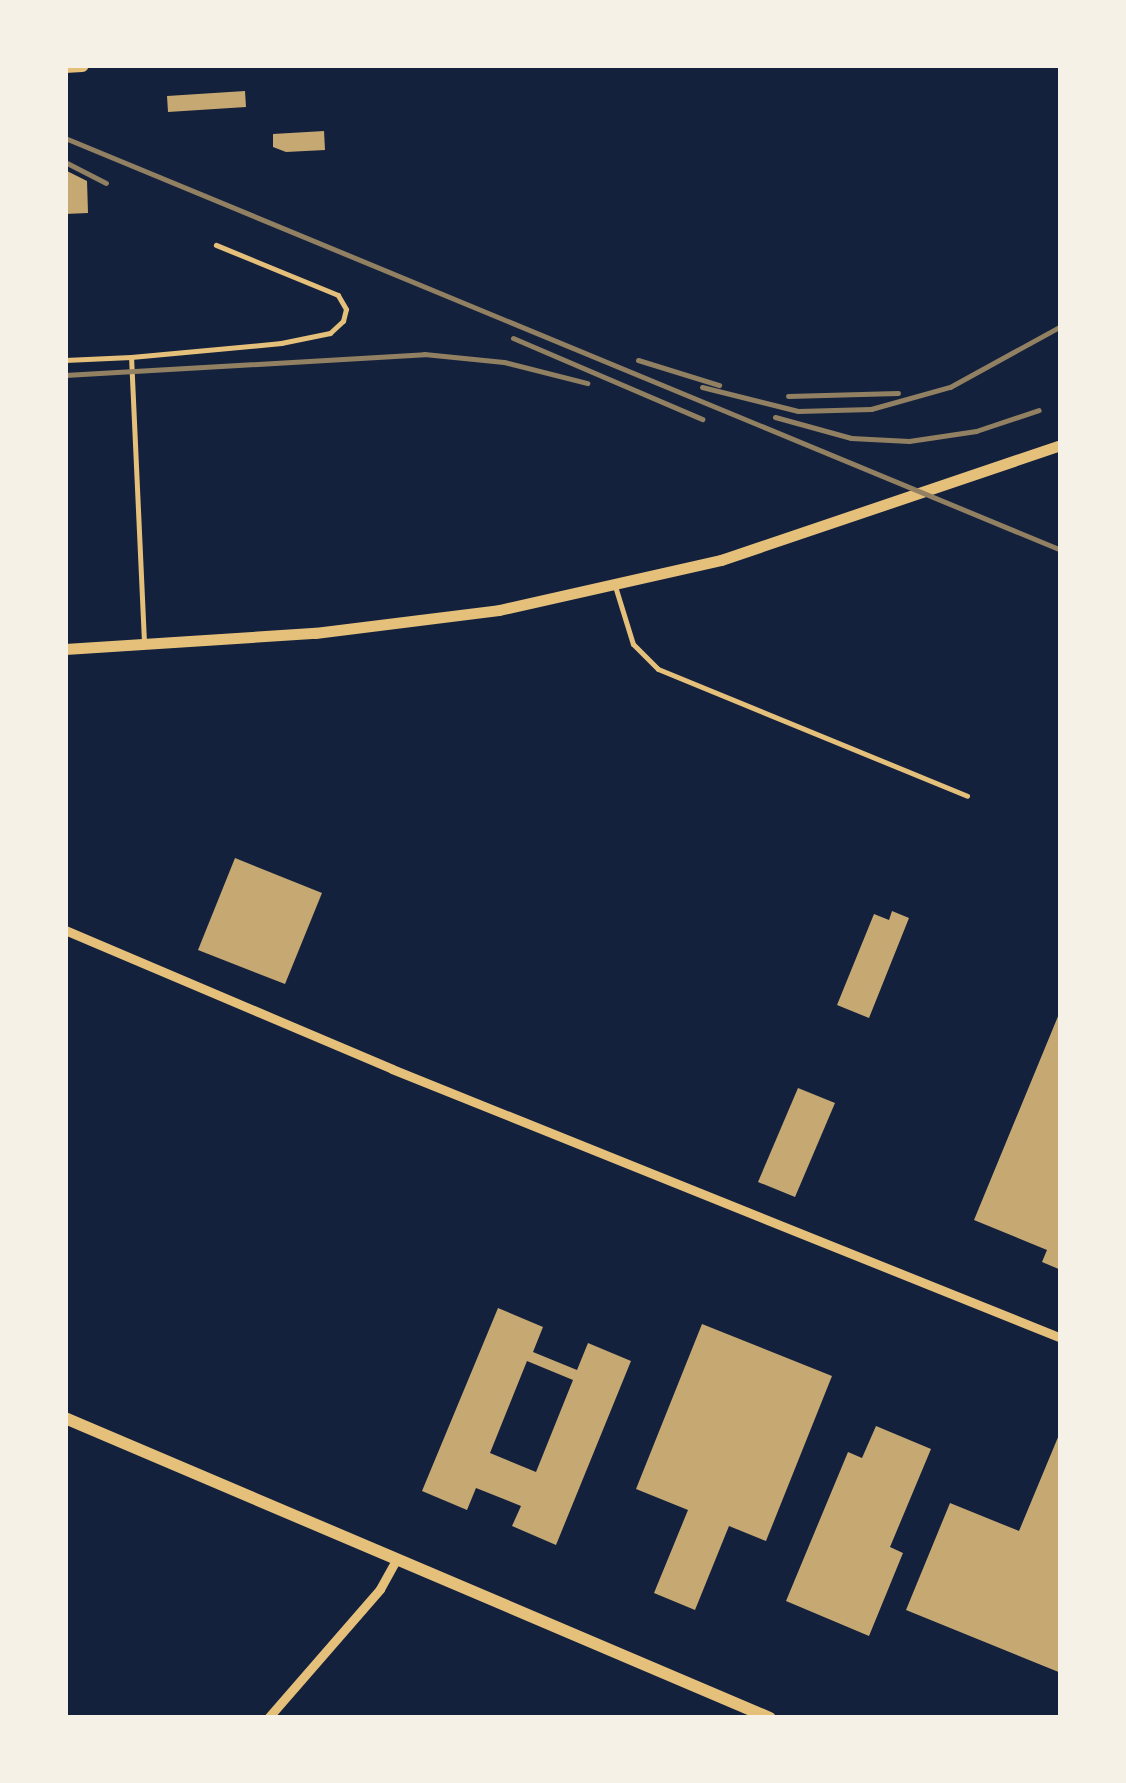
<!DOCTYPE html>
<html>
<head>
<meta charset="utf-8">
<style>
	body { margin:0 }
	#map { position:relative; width:1126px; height:1783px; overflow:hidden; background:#14213d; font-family:"Source Serif 4",serif }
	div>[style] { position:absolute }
	.building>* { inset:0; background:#c6a872 }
	.service>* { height:5px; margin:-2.5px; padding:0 2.5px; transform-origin:2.5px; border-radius:2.5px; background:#e5c07b }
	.minor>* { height:9px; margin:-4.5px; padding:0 4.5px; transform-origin:4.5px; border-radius:4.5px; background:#e5c07b }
	.tertiary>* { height:11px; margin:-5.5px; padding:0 5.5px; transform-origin:5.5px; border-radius:5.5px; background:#e5c07b }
	.secondary>* { height:12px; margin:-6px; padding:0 6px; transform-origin:6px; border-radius:6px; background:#e5c07b }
	.primary>* { height:14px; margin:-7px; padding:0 7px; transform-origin:7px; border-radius:7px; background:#e5c07b }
	.rail>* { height:5px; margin:-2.5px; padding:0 2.5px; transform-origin:2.5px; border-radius:2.5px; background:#918062 }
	span { translate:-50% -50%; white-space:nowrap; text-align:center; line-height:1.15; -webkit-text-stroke:10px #f6f1e7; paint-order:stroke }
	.frame { position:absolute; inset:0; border:68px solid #f6f1e7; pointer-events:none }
</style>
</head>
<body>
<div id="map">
	<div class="building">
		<i style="clip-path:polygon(245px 91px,246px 107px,168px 112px,167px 96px)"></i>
		<i style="clip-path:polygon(324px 131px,325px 150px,286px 152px,273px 147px,273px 134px)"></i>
		<i style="clip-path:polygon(65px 170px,87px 181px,88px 213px,65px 214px)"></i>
		<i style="clip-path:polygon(235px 858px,322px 893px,285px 984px,198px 950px)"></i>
		<i style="clip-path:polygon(892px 911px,909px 918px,869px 1018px,837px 1005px,874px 914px,889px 920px)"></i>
		<i style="clip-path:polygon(1061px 1009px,1061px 1270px,1042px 1262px,1047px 1250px,974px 1220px)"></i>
		<i style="clip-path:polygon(798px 1088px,835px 1103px,795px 1197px,758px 1182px)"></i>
		<i style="clip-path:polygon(evenodd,498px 1308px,543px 1327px,533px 1352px,577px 1370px,588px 1343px,631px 1361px,556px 1545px,512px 1526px,521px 1506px,476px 1488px,467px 1510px,422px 1491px,498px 1308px,527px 1361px,573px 1380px,536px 1472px,490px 1453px,527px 1361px)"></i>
		<i style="clip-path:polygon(702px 1324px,832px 1376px,766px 1541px,729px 1526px,695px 1610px,654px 1593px,688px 1510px,636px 1489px)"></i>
		<i style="clip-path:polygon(876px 1426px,931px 1449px,890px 1547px,903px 1553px,869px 1636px,786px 1601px,848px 1452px,862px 1458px)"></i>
		<i style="clip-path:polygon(1061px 1430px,1061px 1673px,906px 1610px,950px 1503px,1019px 1531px)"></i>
	</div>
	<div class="service">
		<i style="left:65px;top:360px;width:66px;rotate:-2.6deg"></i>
		<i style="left:615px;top:586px;width:61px;rotate:72.8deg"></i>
		<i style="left:633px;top:644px;width:35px;rotate:45deg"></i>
		<i style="left:658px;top:669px;width:334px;rotate:22.3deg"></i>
		<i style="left:144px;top:642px;width:285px;rotate:-92.6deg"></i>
		<i style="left:131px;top:357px;width:151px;rotate:-5.3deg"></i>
		<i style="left:281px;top:343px;width:50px;rotate:-11.5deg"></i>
		<i style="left:330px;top:333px;width:18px;rotate:-43deg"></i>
		<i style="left:343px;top:321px;width:12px;rotate:-76deg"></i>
		<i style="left:346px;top:309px;width:16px;rotate:-120deg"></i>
		<i style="left:338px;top:295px;width:132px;rotate:-157.7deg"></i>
	</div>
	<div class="minor">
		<i style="left:65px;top:930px;width:355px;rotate:23deg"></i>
		<i style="left:392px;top:1069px;width:721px;rotate:21.9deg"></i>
		<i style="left:268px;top:1718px;width:171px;rotate:-49deg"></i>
		<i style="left:380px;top:1589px;width:33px;rotate:-61deg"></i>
	</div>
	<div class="tertiary">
		<i style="left:65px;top:649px;width:251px;rotate:-3.7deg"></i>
		<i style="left:315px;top:633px;width:185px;rotate:-7.1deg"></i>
		<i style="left:499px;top:610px;width:228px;rotate:-12.7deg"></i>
		<i style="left:721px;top:560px;width:359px;rotate:-18.7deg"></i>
	</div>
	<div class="secondary">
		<i style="left:65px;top:1418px;width:766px;rotate:23.05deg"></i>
	</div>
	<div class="primary">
		<i style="left:65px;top:66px;width:17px;rotate:-3deg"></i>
	</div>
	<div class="rail">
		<i style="left:65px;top:138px;width:1078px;rotate:22.47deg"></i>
		<i style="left:65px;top:162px;width:46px;rotate:27.1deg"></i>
		<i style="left:513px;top:338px;width:206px;rotate:23.2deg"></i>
		<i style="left:638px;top:360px;width:85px;rotate:17.2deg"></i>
		<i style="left:65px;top:375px;width:360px;rotate:-3.3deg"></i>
		<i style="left:424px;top:354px;width:80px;rotate:5.7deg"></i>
		<i style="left:504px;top:362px;width:86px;rotate:14.2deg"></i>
		<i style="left:702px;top:387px;width:99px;rotate:14deg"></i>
		<i style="left:798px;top:411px;width:73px;rotate:-1.6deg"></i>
		<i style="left:871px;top:409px;width:82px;rotate:-15.6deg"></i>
		<i style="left:950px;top:387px;width:127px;rotate:-28.8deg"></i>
		<i style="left:788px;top:396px;width:110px;rotate:-1.6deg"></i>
		<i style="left:775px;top:417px;width:79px;rotate:15.4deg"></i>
		<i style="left:851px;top:438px;width:58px;rotate:3deg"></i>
		<i style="left:909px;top:441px;width:68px;rotate:-8.5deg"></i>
		<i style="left:976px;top:431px;width:66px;rotate:-18.4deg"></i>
	</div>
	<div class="frame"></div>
</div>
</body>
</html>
